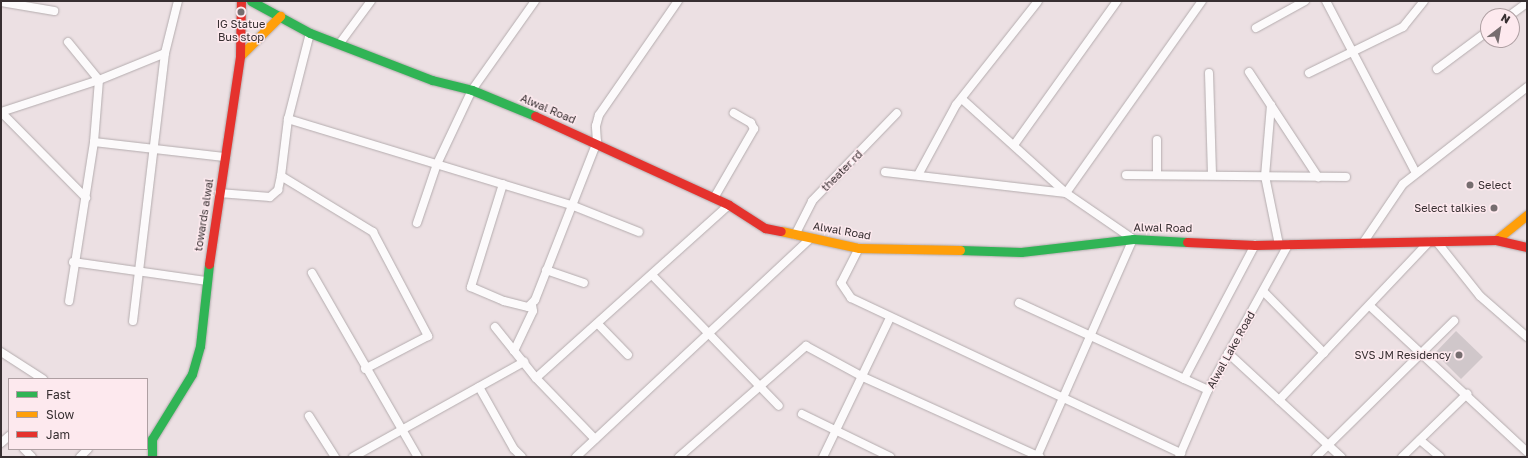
<!DOCTYPE html>
<html>
<head>
<meta charset="utf-8">
<style>
	body { margin:0 }
	#map { position:relative; width:1528px; height:458px; overflow:hidden; background:#ece0e3; font-family:"Golos Text",sans-serif }
	div>[style] { position:absolute }
	.building>* { inset:0; background:#d0c7ca }
	.roads { filter:drop-shadow(0 0 1px #b4acae) drop-shadow(0 0 1px #b4acae) }
	.street>* { height:8px; margin:-4px; padding:0 4px; transform-origin:4px; border-radius:4px; background:#fcfafb }
	.fast>* { height:9px; margin:-4.5px; padding:0 4.5px; transform-origin:4.5px; border-radius:4.5px; background:#30b455 }
	.slow>* { height:9px; margin:-4.5px; padding:0 4.5px; transform-origin:4.5px; border-radius:4.5px; background:#ff9f0a }
	.jam>* { height:9px; margin:-4.5px; padding:0 4.5px; transform-origin:4.5px; border-radius:4.5px; background:#e5322d }
	.dots>* { width:11px; height:11px; translate:-50% -50%; box-sizing:border-box; border:2px solid #fde9ee; border-radius:50% }
	span { translate:-50% -50%; white-space:nowrap; text-align:center; line-height:1.15; -webkit-text-stroke:3px #fde9ee; paint-order:stroke }
	.poi-label { font-size:11px; color:#372f31 }
	.left { translate:0 -50%; text-align:left }
	.right { translate:-100% -50%; text-align:right }
	.street-label { font-size:11px; color:#372f31 }
	.frame { position:absolute; inset:0; border:2px solid #372f31; pointer-events:none }
	.legend { position:absolute; left:8px; top:378px; width:140px; height:72px; box-sizing:border-box; background:#fde9ee; border:1px solid #ae9fa2; margin:0; padding:5px 7px; list-style:none; font-size:12px; color:#372f31 }
	.legend li { display:flex; align-items:center; gap:8px; height:20px }
	.legend b { width:20px; border:1px solid #ae9fa2 }
	.north { position:absolute; left:1480px; top:8px; width:40px; height:40px; box-sizing:border-box; background:#fde9ee; border:1px solid #ae9fa2; border-radius:50%; rotate:31deg; font-size:11px; font-weight:700; line-height:16px; text-align:center; color:#372f31 }
	.north::after { content:''; display:block; margin:auto; width:14px; height:18px; background:#766d6f; clip-path:polygon(50% 0,100% 100%,50% 72%,0 100%) }
</style>
</head>
<body>
<div id="map">
	<div class="building">
		<i style="clip-path:polygon(1456px 331px,1483px 357px,1461px 379px,1435px 353px)"></i>
	</div>
	<div class="roads">
		<div class="street">
			<i style="left:1326px;top:1px;width:194px;rotate:62.4deg"></i>
			<i style="left:1px;top:2px;width:54px;rotate:9.6deg"></i>
			<i style="left:1509px;top:16px;width:22px;rotate:-36deg"></i>
			<i style="left:1256px;top:28px;width:56px;rotate:-28.9deg"></i>
			<i style="left:310px;top:33px;width:89px;rotate:104.3deg"></i>
			<i style="left:288px;top:119px;width:57px;rotate:97deg"></i>
			<i style="left:281px;top:176px;width:108px;rotate:31.3deg"></i>
			<i style="left:373px;top:232px;width:118px;rotate:62.1deg"></i>
			<i style="left:428px;top:336px;width:71px;rotate:152.4deg"></i>
			<i style="left:68px;top:42px;width:49px;rotate:50.8deg"></i>
			<i style="left:99px;top:80px;width:62px;rotate:94.6deg"></i>
			<i style="left:94px;top:142px;width:161px;rotate:98.9deg"></i>
			<i style="left:340px;top:43px;width:52px;rotate:-53.6deg"></i>
			<i style="left:165px;top:53px;width:54px;rotate:-76deg"></i>
			<i style="left:1437px;top:69px;width:64px;rotate:-36.7deg"></i>
			<i style="left:1249px;top:72px;width:126px;rotate:56.7deg"></i>
			<i style="left:1209px;top:73px;width:102px;rotate:88.3deg"></i>
			<i style="left:1309px;top:73px;width:105px;rotate:-26.1deg"></i>
			<i style="left:1403px;top:27px;width:33px;rotate:-51deg"></i>
			<i style="left:962px;top:99px;width:140px;rotate:42.1deg"></i>
			<i style="left:1066px;top:193px;width:81px;rotate:34.5deg"></i>
			<i style="left:1133px;top:239px;width:238px;rotate:113.8deg"></i>
			<i style="left:1271px;top:105px;width:71px;rotate:94.8deg"></i>
			<i style="left:1265px;top:176px;width:70px;rotate:78.5deg"></i>
			<i style="left:1px;top:112px;width:103px;rotate:-18.1deg"></i>
			<i style="left:99px;top:80px;width:71px;rotate:-22.2deg"></i>
			<i style="left:165px;top:53px;width:270px;rotate:96.8deg"></i>
			<i style="left:1px;top:112px;width:121px;rotate:45.3deg"></i>
			<i style="left:288px;top:119px;width:296px;rotate:16.9deg"></i>
			<i style="left:571px;top:205px;width:73px;rotate:21.7deg"></i>
			<i style="left:1157px;top:140px;width:35px;rotate:90deg"></i>
			<i style="left:94px;top:142px;width:131px;rotate:6.6deg"></i>
			<i style="left:1014px;top:145px;width:177px;rotate:-54.4deg"></i>
			<i style="left:885px;top:172px;width:182px;rotate:6.6deg"></i>
			<i style="left:918px;top:175px;width:80px;rotate:-61.5deg"></i>
			<i style="left:956px;top:105px;width:132px;rotate:-51.7deg"></i>
			<i style="left:1126px;top:175px;width:220px;rotate:0.5deg"></i>
			<i style="left:503px;top:184px;width:108px;rotate:107.3deg"></i>
			<i style="left:471px;top:287px;width:36px;rotate:23deg"></i>
			<i style="left:504px;top:301px;width:25px;rotate:14deg"></i>
			<i style="left:528px;top:307px;width:10px;rotate:-45deg"></i>
			<i style="left:535px;top:300px;width:170px;rotate:-68.6deg"></i>
			<i style="left:597px;top:142px;width:16px;rotate:-94deg"></i>
			<i style="left:596px;top:126px;width:11px;rotate:-75deg"></i>
			<i style="left:599px;top:115px;width:139px;rotate:-55.3deg"></i>
			<i style="left:219px;top:193px;width:51px;rotate:4.5deg"></i>
			<i style="left:270px;top:197px;width:11px;rotate:-41deg"></i>
			<i style="left:278px;top:190px;width:14px;rotate:-78deg"></i>
			<i style="left:1066px;top:193px;width:235px;rotate:-54.7deg"></i>
			<i style="left:714px;top:198px;width:80px;rotate:-59.9deg"></i>
			<i style="left:754px;top:129px;width:7px;rotate:-117deg"></i>
			<i style="left:751px;top:123px;width:20px;rotate:-150deg"></i>
			<i style="left:417px;top:223px;width:62px;rotate:-71.3deg"></i>
			<i style="left:437px;top:164px;width:82px;rotate:-64.7deg"></i>
			<i style="left:472px;top:90px;width:109px;rotate:-54.7deg"></i>
			<i style="left:795px;top:235px;width:38px;rotate:-63deg"></i>
			<i style="left:812px;top:201px;width:122px;rotate:-46deg"></i>
			<i style="left:1437px;top:242px;width:69px;rotate:51.5deg"></i>
			<i style="left:1480px;top:296px;width:62px;rotate:41.1deg"></i>
			<i style="left:1363px;top:243px;width:71px;rotate:-55.9deg"></i>
			<i style="left:1403px;top:184px;width:157px;rotate:-38deg"></i>
			<i style="left:859px;top:248px;width:39px;rotate:117deg"></i>
			<i style="left:841px;top:283px;width:18px;rotate:56deg"></i>
			<i style="left:851px;top:298px;width:365px;rotate:25.2deg"></i>
			<i style="left:73px;top:262px;width:134px;rotate:8.1deg"></i>
			<i style="left:546px;top:270px;width:40px;rotate:18.9deg"></i>
			<i style="left:312px;top:273px;width:212px;rotate:60.1deg"></i>
			<i style="left:652px;top:275px;width:182px;rotate:45.9deg"></i>
			<i style="left:1263px;top:291px;width:87px;rotate:45.5deg"></i>
			<i style="left:1019px;top:303px;width:208px;rotate:24.7deg"></i>
			<i style="left:1370px;top:306px;width:214px;rotate:42.9deg"></i>
			<i style="left:598px;top:324px;width:43px;rotate:45.9deg"></i>
			<i style="left:495px;top:327px;width:65px;rotate:51.2deg"></i>
			<i style="left:536px;top:378px;width:85px;rotate:46deg"></i>
			<i style="left:514px;top:351px;width:44px;rotate:-64.6deg"></i>
			<i style="left:533px;top:311px;width:6px;rotate:-99deg"></i>
			<i style="left:1px;top:352px;width:50px;rotate:32.7deg"></i>
			<i style="left:1228px;top:353px;width:154px;rotate:42.6deg"></i>
			<i style="left:536px;top:378px;width:259px;rotate:-41.9deg"></i>
			<i style="left:1184px;top:379px;width:152px;rotate:-62.1deg"></i>
			<i style="left:479px;top:387px;width:71px;rotate:60.6deg"></i>
			<i style="left:514px;top:449px;width:11px;rotate:45deg"></i>
			<i style="left:1279px;top:400px;width:218px;rotate:-46.5deg"></i>
			<i style="left:802px;top:414px;width:98px;rotate:26deg"></i>
			<i style="left:309px;top:416px;width:49px;rotate:57.6deg"></i>
			<i style="left:1420px;top:440px;width:26px;rotate:40deg"></i>
			<i style="left:1px;top:443px;width:11px;rotate:-41deg"></i>
			<i style="left:24px;top:449px;width:11px;rotate:45deg"></i>
			<i style="left:80px;top:457px;width:11px;rotate:-45deg"></i>
			<i style="left:353px;top:457px;width:196px;rotate:-29.1deg"></i>
			<i style="left:576px;top:457px;width:321px;rotate:-43deg"></i>
			<i style="left:679px;top:457px;width:169px;rotate:-41.2deg"></i>
			<i style="left:806px;top:346px;width:65px;rotate:28.5deg"></i>
			<i style="left:863px;top:377px;width:194px;rotate:24.3deg"></i>
			<i style="left:823px;top:457px;width:154px;rotate:-64.3deg"></i>
			<i style="left:1179px;top:457px;width:73px;rotate:-66.6deg"></i>
			<i style="left:1208px;top:390px;width:166px;rotate:-61.1deg"></i>
			<i style="left:1316px;top:457px;width:194px;rotate:-44.6deg"></i>
			<i style="left:1402px;top:457px;width:91px;rotate:-44.1deg"></i>
		</div>
		<div class="fast">
			<i style="left:251px;top:1px;width:67px;rotate:28.5deg"></i>
			<i style="left:310px;top:33px;width:131px;rotate:21.1deg"></i>
			<i style="left:432px;top:80px;width:41px;rotate:14deg"></i>
			<i style="left:472px;top:90px;width:68px;rotate:22.4deg"></i>
			<i style="left:960px;top:250px;width:61px;rotate:1.9deg"></i>
			<i style="left:1021px;top:252px;width:113px;rotate:-6.6deg"></i>
			<i style="left:1133px;top:239px;width:54px;rotate:3.2deg"></i>
			<i style="left:152px;top:457px;width:18px;rotate:-90deg"></i>
			<i style="left:152px;top:439px;width:76px;rotate:-58.4deg"></i>
			<i style="left:192px;top:374px;width:29px;rotate:-74deg"></i>
			<i style="left:200px;top:346px;width:82px;rotate:-83.7deg"></i>
		</div>
		<div class="slow">
			<i style="left:240px;top:56px;width:57px;rotate:-45deg"></i>
			<i style="left:781px;top:231px;width:80px;rotate:12.3deg"></i>
			<i style="left:859px;top:248px;width:101px;rotate:1.1deg"></i>
			<i style="left:1496px;top:240px;width:40px;rotate:-39deg"></i>
		</div>
		<div class="jam">
			<i style="left:535px;top:116px;width:213px;rotate:24.6deg"></i>
			<i style="left:729px;top:205px;width:43px;rotate:32.6deg"></i>
			<i style="left:765px;top:228px;width:16px;rotate:11deg"></i>
			<i style="left:1187px;top:242px;width:68px;rotate:2.5deg"></i>
			<i style="left:1255px;top:245px;width:241px;rotate:-1.2deg"></i>
			<i style="left:1496px;top:240px;width:32px;rotate:13deg"></i>
			<i style="left:209px;top:264px;width:210px;rotate:-81.5deg"></i>
			<i style="left:240px;top:56px;width:55px;rotate:-89deg"></i>
		</div>
	</div>
	<div class="dots">
		<i style="left:241px;top:12px;background:#766d6f"></i>
		<i style="left:1470px;top:185px;background:#766d6f"></i>
		<i style="left:1494px;top:208px;background:#766d6f"></i>
		<i style="left:1459px;top:355px;background:#766d6f"></i>
	</div>
	<div class="poi-label">
		<span style="left:241px;top:31px">IG Statue<br>Bus stop</span>
		<span class="left" style="left:1478px;top:185px">Select</span>
		<span class="right" style="left:1486px;top:208px">Select talkies</span>
		<span class="right" style="left:1451px;top:355px">SVS JM Residency</span>
	</div>
	<div class="street-label">
		<span style="left:548px;top:109px;rotate:23deg">Alwal Road</span>
		<span style="left:842px;top:171px;rotate:-45deg">theater rd</span>
		<span style="left:204px;top:215px;rotate:-81deg">towards alwal</span>
		<span style="left:1163px;top:228px;rotate:1deg">Alwal Road</span>
		<span style="left:842px;top:231px;rotate:10deg">Alwal Road</span>
		<span style="left:1231px;top:350px;rotate:-61deg">Alwal Lake Road</span>
	</div>
	<div class="frame"></div>
	<ul class="legend">
	<li><b style="height:5px;background:#30b455"></b>Fast</li>
	<li><b style="height:5px;background:#ff9f0a"></b>Slow</li>
	<li><b style="height:5px;background:#e5322d"></b>Jam</li>
	</ul>
	<div class="north">N</div>
</div>
</body>
</html>
